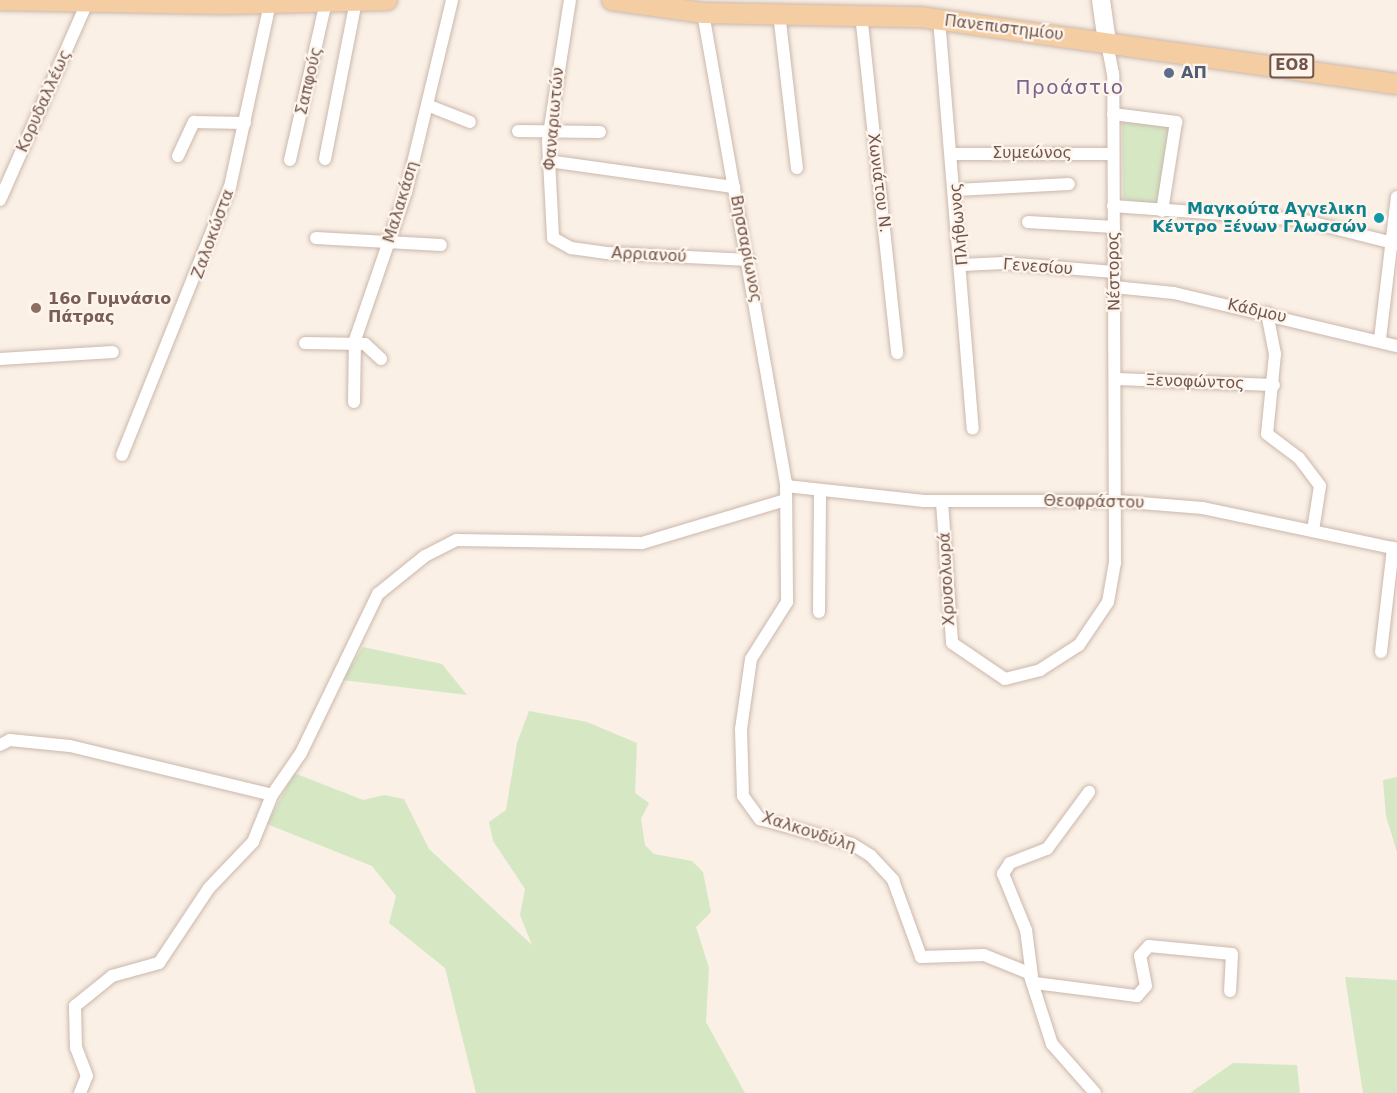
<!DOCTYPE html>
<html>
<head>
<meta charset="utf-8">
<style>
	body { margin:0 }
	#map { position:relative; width:1397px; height:1093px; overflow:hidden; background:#faf0e5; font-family:"DejaVu Sans",sans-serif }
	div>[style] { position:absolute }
	.green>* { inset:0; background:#d6e7c4 }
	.roads { filter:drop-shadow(0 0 2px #cbb7ac) drop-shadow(0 0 2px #cbb7ac) }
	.street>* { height:12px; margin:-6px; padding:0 6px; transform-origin:6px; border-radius:6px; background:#fff }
	.secondary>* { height:18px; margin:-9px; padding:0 9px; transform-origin:9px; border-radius:9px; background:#fff }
	.primary>* { height:20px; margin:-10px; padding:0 10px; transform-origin:10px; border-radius:10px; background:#f4cea2 }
	.dots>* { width:16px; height:16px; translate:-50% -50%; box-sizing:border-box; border:3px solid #fef4eb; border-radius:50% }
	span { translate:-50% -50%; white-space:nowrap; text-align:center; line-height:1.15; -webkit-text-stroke:4.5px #fef4eb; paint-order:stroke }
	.shield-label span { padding:2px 4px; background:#fef4eb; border:2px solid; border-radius:4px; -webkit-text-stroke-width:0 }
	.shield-label { font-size:15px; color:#71564c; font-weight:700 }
	.street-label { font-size:16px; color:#71564c }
	.service-label { font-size:16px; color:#4e5e75; font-weight:700 }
	.left { translate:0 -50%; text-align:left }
	.culture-label { font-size:16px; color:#0d838f; font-weight:700 }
	.right { translate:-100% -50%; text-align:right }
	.education-label { font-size:16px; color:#785e54; font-weight:700 }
	.quarter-label { font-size:20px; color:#7b648d; letter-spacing:1.5px }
</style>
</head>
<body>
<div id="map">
	<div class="green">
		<i style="clip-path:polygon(1122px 118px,1170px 125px,1158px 205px,1123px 199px)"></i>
		<i style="clip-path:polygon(363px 647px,442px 664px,467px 695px,342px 680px)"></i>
		<i style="clip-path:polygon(529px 711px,587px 722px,637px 743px,635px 793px,649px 803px,641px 819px,645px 845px,654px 854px,692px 861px,703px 872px,711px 912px,696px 927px,709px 968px,706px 1022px,745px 1093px,476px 1093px,445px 968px,389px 923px,396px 896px,372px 866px,267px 824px,294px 773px,363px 800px,384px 795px,404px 799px,429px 849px,532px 945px,520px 915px,525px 889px,493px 841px,489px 822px,506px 810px,517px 743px)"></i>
		<i style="clip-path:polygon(1397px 777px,1397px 852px,1386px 816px,1383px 780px)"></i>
		<i style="clip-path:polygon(1345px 977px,1397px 980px,1397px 1093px,1363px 1093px)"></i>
		<i style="clip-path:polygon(1233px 1063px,1297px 1065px,1300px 1093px,1190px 1093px)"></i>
	</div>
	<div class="roads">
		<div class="street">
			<i style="left:570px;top:0;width:143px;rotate:98.9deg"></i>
			<i style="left:548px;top:141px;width:97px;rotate:87deg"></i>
			<i style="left:553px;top:238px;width:21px;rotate:29deg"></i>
			<i style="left:571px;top:248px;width:36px;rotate:8deg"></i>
			<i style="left:607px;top:253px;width:142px;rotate:2.8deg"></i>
			<i style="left:703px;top:13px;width:476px;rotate:80deg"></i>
			<i style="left:786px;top:482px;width:120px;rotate:89.5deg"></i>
			<i style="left:787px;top:602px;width:67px;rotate:122.3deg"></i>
			<i style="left:751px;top:659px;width:71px;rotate:98.1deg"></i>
			<i style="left:741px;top:729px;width:67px;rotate:88.3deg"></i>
			<i style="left:743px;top:796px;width:29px;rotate:54deg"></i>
			<i style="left:760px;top:819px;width:95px;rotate:15.2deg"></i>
			<i style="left:852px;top:844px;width:22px;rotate:32deg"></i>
			<i style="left:871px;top:856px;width:33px;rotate:47deg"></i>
			<i style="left:893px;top:880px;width:82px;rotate:70deg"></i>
			<i style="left:921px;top:957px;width:63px;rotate:-1.8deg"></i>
			<i style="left:984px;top:955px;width:48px;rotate:21.8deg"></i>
			<i style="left:1029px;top:973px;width:75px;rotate:72.1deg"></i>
			<i style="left:1052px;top:1044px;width:65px;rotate:48.7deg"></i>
			<i style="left:779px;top:13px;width:156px;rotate:83.4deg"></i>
			<i style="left:861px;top:14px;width:341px;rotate:83.9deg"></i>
			<i style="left:939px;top:19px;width:411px;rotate:85.3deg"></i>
			<i style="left:427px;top:105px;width:46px;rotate:21.6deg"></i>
			<i style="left:1113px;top:114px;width:64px;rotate:7.2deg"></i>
			<i style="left:1176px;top:122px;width:90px;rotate:98.9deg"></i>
			<i style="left:518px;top:131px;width:82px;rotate:0.7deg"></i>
			<i style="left:952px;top:154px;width:161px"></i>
			<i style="left:178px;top:156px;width:38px;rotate:-65deg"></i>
			<i style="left:194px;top:122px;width:51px;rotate:1.1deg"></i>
			<i style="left:325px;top:159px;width:161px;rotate:-78.9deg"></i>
			<i style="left:290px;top:160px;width:163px;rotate:-77.2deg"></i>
			<i style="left:548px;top:161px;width:188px;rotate:8deg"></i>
			<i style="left:956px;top:190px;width:113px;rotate:-3deg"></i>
			<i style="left:0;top:200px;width:215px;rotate:-66.2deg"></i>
			<i style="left:1113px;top:206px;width:190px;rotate:4.2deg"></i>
			<i style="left:1302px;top:220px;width:98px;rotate:14.2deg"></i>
			<i style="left:1028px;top:222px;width:86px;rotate:3.3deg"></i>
			<i style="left:316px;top:238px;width:125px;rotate:3.2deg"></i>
			<i style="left:962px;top:265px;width:42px;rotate:-2.7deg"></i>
			<i style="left:1004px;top:263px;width:110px;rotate:4.7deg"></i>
			<i style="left:1114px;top:287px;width:60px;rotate:5.7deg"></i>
			<i style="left:1174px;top:293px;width:229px;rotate:13.4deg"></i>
			<i style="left:1267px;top:313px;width:42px;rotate:79deg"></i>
			<i style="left:1275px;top:354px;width:80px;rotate:95.7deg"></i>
			<i style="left:1267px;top:434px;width:40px;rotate:37deg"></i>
			<i style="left:1299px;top:458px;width:35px;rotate:53deg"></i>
			<i style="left:1320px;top:486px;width:45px;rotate:99deg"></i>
			<i style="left:1380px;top:339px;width:143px;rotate:-83.2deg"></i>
			<i style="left:305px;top:343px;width:60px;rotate:1deg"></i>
			<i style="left:365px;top:344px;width:22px;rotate:43deg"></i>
			<i style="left:0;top:359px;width:113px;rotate:-3.5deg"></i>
			<i style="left:1116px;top:379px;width:158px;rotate:2.2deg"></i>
			<i style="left:354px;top:402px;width:62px;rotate:-89.1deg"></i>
			<i style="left:355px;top:340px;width:157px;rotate:-71deg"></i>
			<i style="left:406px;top:192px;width:197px;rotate:-76.5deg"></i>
			<i style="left:122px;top:455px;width:289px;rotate:-68.1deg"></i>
			<i style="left:230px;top:187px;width:188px;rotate:-77.7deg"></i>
			<i style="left:786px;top:486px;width:139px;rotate:6.2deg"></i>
			<i style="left:924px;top:501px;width:192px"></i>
			<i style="left:1116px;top:501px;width:87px;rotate:4.6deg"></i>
			<i style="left:1203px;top:508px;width:198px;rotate:11.9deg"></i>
			<i style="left:942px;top:502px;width:141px;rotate:85.9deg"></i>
			<i style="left:952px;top:643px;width:64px;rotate:34.2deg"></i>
			<i style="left:1005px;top:679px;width:36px;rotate:-14deg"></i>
			<i style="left:1040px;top:670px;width:46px;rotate:-32.7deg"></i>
			<i style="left:1079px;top:645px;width:52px;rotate:-56deg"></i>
			<i style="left:1108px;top:602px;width:40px;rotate:-80deg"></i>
			<i style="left:1115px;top:563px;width:489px;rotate:-90.2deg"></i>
			<i style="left:1113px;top:74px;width:33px;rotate:-101deg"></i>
			<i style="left:819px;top:612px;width:121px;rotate:-89.5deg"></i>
			<i style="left:1381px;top:652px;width:105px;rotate:-83.4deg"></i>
			<i style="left:0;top:745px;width:11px;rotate:-27deg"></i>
			<i style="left:10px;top:740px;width:60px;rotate:5.7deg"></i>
			<i style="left:70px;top:746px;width:208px;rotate:13.6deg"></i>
			<i style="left:1032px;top:976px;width:46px;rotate:-97.4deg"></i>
			<i style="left:1026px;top:930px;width:61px;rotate:-112.3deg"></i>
			<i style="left:1003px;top:874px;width:13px;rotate:-58deg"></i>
			<i style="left:1010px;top:863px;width:40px;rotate:-21deg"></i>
			<i style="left:1047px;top:849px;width:71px;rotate:-53.6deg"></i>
			<i style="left:1035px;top:983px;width:103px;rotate:7.3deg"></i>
			<i style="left:1137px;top:996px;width:13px;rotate:-48deg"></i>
			<i style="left:1146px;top:986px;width:31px;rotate:-101deg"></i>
			<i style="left:1140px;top:956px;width:13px;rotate:-48deg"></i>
			<i style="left:1149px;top:946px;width:83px;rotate:5.5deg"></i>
			<i style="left:1232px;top:954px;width:37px;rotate:93deg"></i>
			<i style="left:80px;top:1093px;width:18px;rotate:-68deg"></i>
			<i style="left:87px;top:1076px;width:30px;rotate:-111deg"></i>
			<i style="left:76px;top:1048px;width:42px;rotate:-91.4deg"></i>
			<i style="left:75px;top:1006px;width:48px;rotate:-39deg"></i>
			<i style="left:112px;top:976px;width:49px;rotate:-15.5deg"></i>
			<i style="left:159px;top:963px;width:90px;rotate:-56.3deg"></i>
			<i style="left:209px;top:888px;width:64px;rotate:-46.3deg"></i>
			<i style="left:253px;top:842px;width:51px;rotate:-68deg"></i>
			<i style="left:272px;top:795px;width:51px;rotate:-55.4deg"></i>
			<i style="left:301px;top:753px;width:177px;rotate:-64.2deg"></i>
			<i style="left:378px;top:594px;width:60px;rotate:-39deg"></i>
			<i style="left:425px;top:556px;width:36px;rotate:-27deg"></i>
			<i style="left:457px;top:540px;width:185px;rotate:0.9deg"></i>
			<i style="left:642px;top:543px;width:149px;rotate:-16.7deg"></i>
		</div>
		<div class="secondary">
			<i style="left:1101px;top:0;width:42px;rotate:81.9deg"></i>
		</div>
		<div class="primary">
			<i style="left:0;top:0;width:224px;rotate:1deg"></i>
			<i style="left:224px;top:4px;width:163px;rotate:-1.4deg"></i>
			<i style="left:612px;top:0;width:92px;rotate:8.1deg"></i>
			<i style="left:703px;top:13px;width:217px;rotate:1.1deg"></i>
			<i style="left:920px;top:17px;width:482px;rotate:8deg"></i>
		</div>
	</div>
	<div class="dots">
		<i style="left:1169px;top:73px;background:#5c6f8a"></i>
		<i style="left:1379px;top:218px;background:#0f9aa8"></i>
		<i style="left:36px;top:308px;background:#8d6e63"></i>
	</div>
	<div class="shield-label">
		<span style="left:1292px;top:66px">ΕΟ8</span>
	</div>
	<div class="street-label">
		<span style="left:1004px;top:28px;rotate:7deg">Πανεπιστημίου</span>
		<span style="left:309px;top:81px;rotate:-77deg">Σαπφούς</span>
		<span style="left:44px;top:101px;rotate:-66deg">Κορυδαλλέως</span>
		<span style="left:554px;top:119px;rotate:-85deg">Φαναριωτών</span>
		<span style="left:1032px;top:153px">Συμεώνος</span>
		<span style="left:879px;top:183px;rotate:83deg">Χωνιάτου Ν.</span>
		<span style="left:401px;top:202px;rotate:-73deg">Μαλακάση</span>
		<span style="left:959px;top:224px;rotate:-95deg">Πλήθωνος</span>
		<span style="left:213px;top:234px;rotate:-70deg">Ζαλοκώστα</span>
		<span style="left:746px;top:249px;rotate:79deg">Βησσαρίωνος</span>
		<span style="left:649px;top:255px;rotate:3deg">Αρριανού</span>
		<span style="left:1038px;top:267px;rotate:4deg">Γενεσίου</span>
		<span style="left:1114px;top:271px;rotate:-91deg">Νέστορος</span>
		<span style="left:1257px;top:311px;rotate:13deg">Κάδμου</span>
		<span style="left:1195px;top:382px;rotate:2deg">Ξενοφώντος</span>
		<span style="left:1094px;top:502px;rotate:1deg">Θεοφράστου</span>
		<span style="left:947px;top:579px;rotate:-93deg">Χρυσολωρά</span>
		<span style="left:809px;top:832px;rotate:18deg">Χαλκονδύλη</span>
	</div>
	<div class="service-label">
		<span class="left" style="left:1181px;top:73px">ΑΠ</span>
	</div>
	<div class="culture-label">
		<span class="right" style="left:1367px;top:218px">Μαγκούτα Αγγελικη<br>Κέντρο Ξένων Γλωσσών</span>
	</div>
	<div class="education-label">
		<span class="left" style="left:48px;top:308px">16ο Γυμνάσιο<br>Πάτρας</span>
	</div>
	<div class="quarter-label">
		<span style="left:1070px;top:87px">Προάστιο</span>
	</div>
</div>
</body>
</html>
